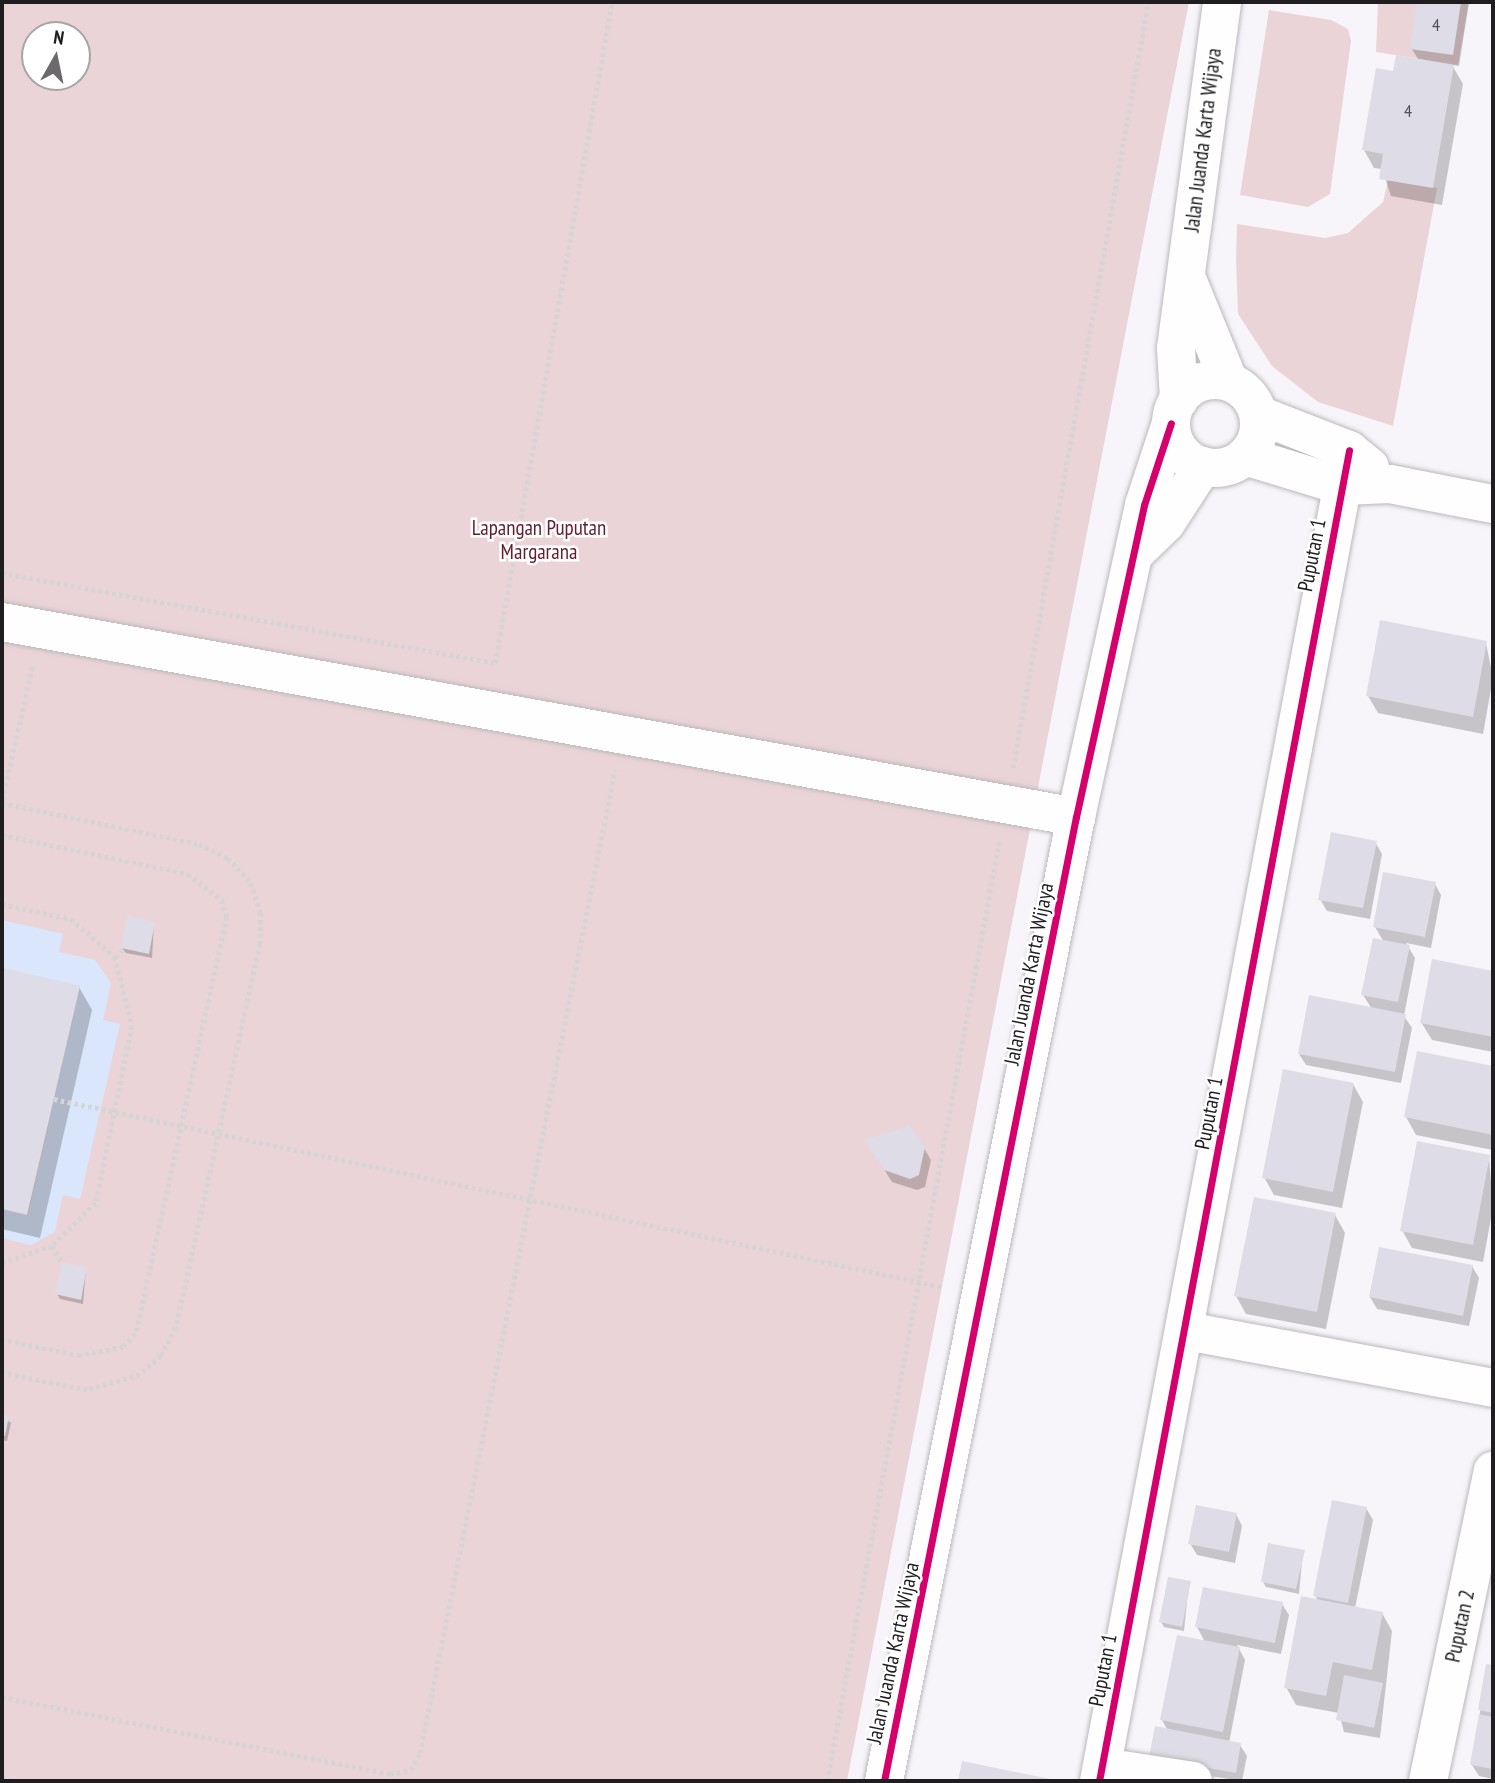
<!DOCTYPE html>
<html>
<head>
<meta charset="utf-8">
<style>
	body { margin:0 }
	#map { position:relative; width:1495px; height:1783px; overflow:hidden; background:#f8f5fa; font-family:"PT Sans Narrow",sans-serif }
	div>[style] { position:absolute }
	.green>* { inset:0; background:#ebd4d8 }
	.water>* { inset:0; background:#dae6fb }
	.shadow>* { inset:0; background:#0003 }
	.building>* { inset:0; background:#dedce6 }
	.path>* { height:4.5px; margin-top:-2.25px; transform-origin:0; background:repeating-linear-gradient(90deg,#d5d5d5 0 3.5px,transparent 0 7px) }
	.roads { filter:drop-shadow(0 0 2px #bab8bb) drop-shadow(0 0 2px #bab8bb) }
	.minor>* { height:38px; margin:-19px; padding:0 19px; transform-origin:19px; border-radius:19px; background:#fefefe }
	.minor>.ring { margin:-19px; padding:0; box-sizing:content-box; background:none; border:38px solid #fefefe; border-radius:50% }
	.cycleway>* { height:7px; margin:-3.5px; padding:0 3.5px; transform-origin:3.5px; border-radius:3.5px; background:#d6006c }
	span { translate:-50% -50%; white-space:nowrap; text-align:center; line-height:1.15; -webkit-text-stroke:5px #fff; paint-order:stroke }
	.number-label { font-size:18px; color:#525055 }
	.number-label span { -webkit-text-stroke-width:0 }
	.street-label { font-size:21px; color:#1f1d20 }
	.park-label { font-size:21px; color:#631d2d }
	.frame { position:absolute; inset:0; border:4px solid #1f1d20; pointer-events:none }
	.north { position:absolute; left:21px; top:21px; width:70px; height:70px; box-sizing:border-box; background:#fff; border:2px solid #a5a5a6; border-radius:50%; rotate:9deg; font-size:19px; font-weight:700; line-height:28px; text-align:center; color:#1f1d20 }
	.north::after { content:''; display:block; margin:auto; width:24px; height:32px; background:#6b696c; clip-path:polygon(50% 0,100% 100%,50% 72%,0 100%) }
</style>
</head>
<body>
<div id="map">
	<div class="green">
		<i style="clip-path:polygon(evenodd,2px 2px,1189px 2px,847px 1781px,2px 1781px,2px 2px,35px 35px,77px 35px,77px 77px,35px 77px,35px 35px)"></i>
		<i style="clip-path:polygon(1378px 2px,1469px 2px,1458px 65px,1376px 52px)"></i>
		<i style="clip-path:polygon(1269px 10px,1331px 20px,1348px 29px,1351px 41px,1330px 194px,1308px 207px,1240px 195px)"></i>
		<i style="clip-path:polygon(1388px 180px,1437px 188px,1393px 426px,1318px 402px,1272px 366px,1238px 314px,1236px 259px,1237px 224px,1325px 238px,1348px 233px,1383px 202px)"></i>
	</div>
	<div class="water">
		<i style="clip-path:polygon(2px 920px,63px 934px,59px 952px,95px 960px,111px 983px,103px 1020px,120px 1024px,80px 1199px,63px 1195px,55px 1232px,31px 1245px,2px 1238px,2px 1209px,28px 1215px,80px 986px,2px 968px)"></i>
	</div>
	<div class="shadow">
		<i style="clip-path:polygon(1419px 2px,1469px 2px,1459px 66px,1452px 65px,1463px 84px,1442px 205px,1391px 196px,1382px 169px,1374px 168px,1364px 150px,1395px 73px,1419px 61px,1412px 49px)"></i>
		<i style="clip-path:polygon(1486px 643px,1493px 678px,1483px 734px,1378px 713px,1368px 696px)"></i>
		<i style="clip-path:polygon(1375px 842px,1382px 854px,1370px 919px,1327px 911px,1320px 899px)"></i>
		<i style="clip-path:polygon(1435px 884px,1441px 895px,1431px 948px,1406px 943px,1415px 958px,1404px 1016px,1412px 1028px,1401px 1083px,1306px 1065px,1299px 1054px,1372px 1009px,1363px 995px,1384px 942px,1375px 927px)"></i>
		<i style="clip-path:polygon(154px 923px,152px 958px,126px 953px,122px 948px)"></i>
		<i style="clip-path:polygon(1433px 961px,1493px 973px,1493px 1052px,1432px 1040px,1421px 1022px)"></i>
		<i style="clip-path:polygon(2px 970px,79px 987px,92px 1010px,40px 1238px,2px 1229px)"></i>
		<i style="clip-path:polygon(1418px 1053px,1493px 1068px,1493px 1150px,1416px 1135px,1406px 1117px)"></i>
		<i style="clip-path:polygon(1353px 1084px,1363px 1102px,1342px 1208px,1274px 1195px,1264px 1177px)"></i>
		<i style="clip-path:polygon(924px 1148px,931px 1160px,925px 1187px,917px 1190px,892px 1182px,873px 1152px)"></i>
		<i style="clip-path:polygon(1489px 1157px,1493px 1207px,1483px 1262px,1412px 1248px,1402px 1230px)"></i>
		<i style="clip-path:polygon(1335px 1215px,1345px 1233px,1326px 1329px,1246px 1314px,1236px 1296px)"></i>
		<i style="clip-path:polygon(1472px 1266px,1479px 1278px,1469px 1326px,1377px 1309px,1370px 1297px)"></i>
		<i style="clip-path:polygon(86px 1269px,83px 1304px,60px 1299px,57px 1294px)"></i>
		<i style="clip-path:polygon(2px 1416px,11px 1423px,7px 1441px,2px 1440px)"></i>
		<i style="clip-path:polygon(1366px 1508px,1373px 1520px,1355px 1608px,1382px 1613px,1392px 1631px,1380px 1738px,1344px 1732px,1339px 1713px,1296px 1705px,1286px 1687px,1318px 1601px,1315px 1595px)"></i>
		<i style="clip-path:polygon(1236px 1514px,1242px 1526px,1235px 1563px,1197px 1555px,1190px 1543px)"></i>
		<i style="clip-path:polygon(1303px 1551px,1299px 1594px,1266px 1587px,1263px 1582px)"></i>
		<i style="clip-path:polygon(1189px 1582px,1184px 1631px,1164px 1627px,1161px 1622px)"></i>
		<i style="clip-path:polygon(1282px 1604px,1289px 1615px,1281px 1654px,1237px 1645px,1245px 1660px,1229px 1743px,1240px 1745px,1247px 1756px,1242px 1781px,1158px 1768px,1168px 1731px,1162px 1720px,1205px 1642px,1197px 1627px)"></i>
		<i style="clip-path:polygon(1487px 1666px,1493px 1667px,1493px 1779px,1479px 1776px,1472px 1765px)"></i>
	</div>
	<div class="building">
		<i style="clip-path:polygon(1417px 2px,1461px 2px,1453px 55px,1410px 49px)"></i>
		<i style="clip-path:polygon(1396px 55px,1454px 65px,1433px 188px,1379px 179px,1383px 154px,1362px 150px,1376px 68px,1393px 71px)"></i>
		<i style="clip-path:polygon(1380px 620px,1487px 641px,1473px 717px,1366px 696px)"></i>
		<i style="clip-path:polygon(1331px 832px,1377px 841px,1363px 908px,1318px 900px)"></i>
		<i style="clip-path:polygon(1383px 872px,1436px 882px,1425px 937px,1373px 927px)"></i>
		<i style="clip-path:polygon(127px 916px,155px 922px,149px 954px,121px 948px)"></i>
		<i style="clip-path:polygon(1373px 938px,1410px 945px,1398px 1002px,1361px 995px)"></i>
		<i style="clip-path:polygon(1432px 959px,1493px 971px,1493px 1037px,1420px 1023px)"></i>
		<i style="clip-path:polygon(2px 968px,80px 986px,27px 1215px,2px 1209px)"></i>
		<i style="clip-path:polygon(1309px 995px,1406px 1014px,1395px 1072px,1298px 1054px)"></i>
		<i style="clip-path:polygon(1417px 1051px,1493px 1066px,1493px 1135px,1404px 1117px)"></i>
		<i style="clip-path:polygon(1283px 1069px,1354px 1083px,1333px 1192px,1262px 1178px)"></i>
		<i style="clip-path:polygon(910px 1126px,925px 1147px,919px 1175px,910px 1179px,884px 1170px,864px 1140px)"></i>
		<i style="clip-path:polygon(1417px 1141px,1490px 1155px,1473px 1245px,1400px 1231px)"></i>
		<i style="clip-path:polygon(1254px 1197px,1336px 1213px,1317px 1312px,1234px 1296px)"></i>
		<i style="clip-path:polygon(1379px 1247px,1473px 1265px,1463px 1316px,1369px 1297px)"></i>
		<i style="clip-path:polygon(62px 1262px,87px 1267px,81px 1300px,55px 1294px)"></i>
		<i style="clip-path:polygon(2px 1414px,9px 1416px,5px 1436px,2px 1436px)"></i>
		<i style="clip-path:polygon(1332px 1500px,1367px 1507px,1348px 1603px,1313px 1596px)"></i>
		<i style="clip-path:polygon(1196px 1505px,1237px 1513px,1229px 1552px,1188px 1544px)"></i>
		<i style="clip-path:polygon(1268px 1543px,1305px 1550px,1296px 1589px,1261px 1582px)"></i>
		<i style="clip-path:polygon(1168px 1577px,1191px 1581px,1182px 1627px,1159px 1622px)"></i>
		<i style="clip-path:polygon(1203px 1587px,1283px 1602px,1275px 1643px,1195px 1627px)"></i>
		<i style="clip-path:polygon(1301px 1596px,1383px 1612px,1372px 1670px,1333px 1662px,1326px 1696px,1284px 1688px)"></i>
		<i style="clip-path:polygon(1177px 1635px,1240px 1647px,1223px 1732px,1160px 1720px)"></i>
		<i style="clip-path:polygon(1486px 1664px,1493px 1665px,1493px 1713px,1478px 1710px)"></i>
		<i style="clip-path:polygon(1344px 1675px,1383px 1683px,1374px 1728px,1336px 1720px)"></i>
		<i style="clip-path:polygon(1479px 1714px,1493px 1717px,1493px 1769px,1470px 1765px)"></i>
		<i style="clip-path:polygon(1155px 1726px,1241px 1743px,1236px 1773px,1149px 1757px)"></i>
		<i style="clip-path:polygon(962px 1761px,1055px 1780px,1055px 1781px,958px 1781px)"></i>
	</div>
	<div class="path">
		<i style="left:2px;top:573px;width:501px;rotate:10.35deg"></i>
		<i style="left:495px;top:663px;width:671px;rotate:-79.96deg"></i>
		<i style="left:1013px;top:768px;width:778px;rotate:-80deg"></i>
		<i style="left:2px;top:800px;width:139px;rotate:-77.2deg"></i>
		<i style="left:2px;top:803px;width:201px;rotate:11.8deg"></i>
		<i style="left:199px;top:844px;width:32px;rotate:26deg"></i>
		<i style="left:228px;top:858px;width:34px;rotate:47deg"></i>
		<i style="left:251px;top:883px;width:32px;rotate:72deg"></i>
		<i style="left:261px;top:913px;width:31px;rotate:92deg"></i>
		<i style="left:260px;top:944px;width:393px;rotate:102.3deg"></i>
		<i style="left:176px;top:1328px;width:32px;rotate:118deg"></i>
		<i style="left:161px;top:1356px;width:28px;rotate:138deg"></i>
		<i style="left:140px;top:1375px;width:55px;rotate:164.2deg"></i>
		<i style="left:87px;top:1390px;width:87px;rotate:-168.7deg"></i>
		<i style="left:2px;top:835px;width:190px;rotate:11.8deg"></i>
		<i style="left:188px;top:874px;width:43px;rotate:37.4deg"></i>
		<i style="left:222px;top:900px;width:18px;rotate:74deg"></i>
		<i style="left:227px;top:917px;width:427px;rotate:102.3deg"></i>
		<i style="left:136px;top:1334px;width:18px;rotate:135deg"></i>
		<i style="left:123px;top:1347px;width:44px;rotate:168.2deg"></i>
		<i style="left:80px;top:1356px;width:80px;rotate:-168.4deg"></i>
		<i style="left:2px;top:904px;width:71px;rotate:12.3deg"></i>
		<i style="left:71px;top:919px;width:58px;rotate:40.8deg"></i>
		<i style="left:115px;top:957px;width:71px;rotate:76.2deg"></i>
		<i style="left:132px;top:1026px;width:181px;rotate:101.5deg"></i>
		<i style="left:96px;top:1203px;width:62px;rotate:135.7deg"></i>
		<i style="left:52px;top:1246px;width:53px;rotate:161.2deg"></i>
		<i style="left:115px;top:957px;width:13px;rotate:-45deg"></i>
		<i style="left:54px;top:1099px;width:909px;rotate:11.94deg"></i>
		<i style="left:52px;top:1246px;width:19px;rotate:58deg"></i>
		<i style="left:2px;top:1697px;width:396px;rotate:11.2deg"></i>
		<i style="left:390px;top:1774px;width:21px;rotate:-11deg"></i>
		<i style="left:411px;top:1770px;width:19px;rotate:-62deg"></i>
		<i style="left:420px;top:1753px;width:1002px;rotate:-78.78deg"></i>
		<i style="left:2px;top:1778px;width:14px;rotate:12deg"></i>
		<i style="left:827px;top:1781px;width:955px;rotate:-79.62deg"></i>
	</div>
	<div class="roads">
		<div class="minor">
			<i style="left:1187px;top:279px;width:111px;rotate:67.8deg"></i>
			<i class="ring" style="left:1171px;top:380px;width:50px;height:50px"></i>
			<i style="left:1179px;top:400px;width:52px;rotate:-93.3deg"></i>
			<i style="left:1176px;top:348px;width:349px;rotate:-82.4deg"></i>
			<i style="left:1259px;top:415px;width:97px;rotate:21.3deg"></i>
			<i style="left:1349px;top:450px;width:27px;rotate:39deg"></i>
			<i style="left:1245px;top:456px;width:102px;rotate:17deg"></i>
			<i style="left:1343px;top:486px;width:47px;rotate:-2.4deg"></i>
			<i style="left:1390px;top:484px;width:105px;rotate:11deg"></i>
			<i style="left:1135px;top:553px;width:43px;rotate:-44.1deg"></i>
			<i style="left:1166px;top:523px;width:68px;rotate:-57deg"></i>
			<i style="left:2px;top:622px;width:1092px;rotate:10.29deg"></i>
			<i style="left:1186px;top:1331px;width:312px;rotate:10.5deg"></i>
			<i style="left:1102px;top:1767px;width:92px;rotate:8.7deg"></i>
			<i style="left:884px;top:1781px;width:983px;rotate:-78.74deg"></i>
			<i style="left:1076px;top:817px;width:319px;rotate:-77.7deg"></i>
			<i style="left:1144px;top:505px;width:86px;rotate:-71.8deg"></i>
			<i style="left:1099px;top:1781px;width:1354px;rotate:-79.36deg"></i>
			<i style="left:1428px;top:1781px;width:317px;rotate:-78.2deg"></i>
		</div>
	</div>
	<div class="cycleway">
		<i style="left:884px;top:1781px;width:983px;rotate:-78.74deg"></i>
		<i style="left:1076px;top:817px;width:319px;rotate:-77.7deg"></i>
		<i style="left:1144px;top:505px;width:86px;rotate:-71.8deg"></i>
		<i style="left:1099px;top:1781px;width:1354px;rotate:-79.36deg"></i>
	</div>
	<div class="number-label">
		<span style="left:1436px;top:25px">4</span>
		<span style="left:1408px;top:111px">4</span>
	</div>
	<div class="street-label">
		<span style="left:1203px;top:140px;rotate:-83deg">Jalan Juanda Karta Wijaya</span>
		<span style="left:1312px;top:555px;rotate:-79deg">Puputan 1</span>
		<span style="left:1029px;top:974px;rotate:-79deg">Jalan Juanda Karta Wijaya</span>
		<span style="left:1209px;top:1113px;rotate:-79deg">Puputan 1</span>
		<span style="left:1460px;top:1626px;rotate:-78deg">Puputan 2</span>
		<span style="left:893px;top:1653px;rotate:-78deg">Jalan Juanda Karta Wijaya</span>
		<span style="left:1103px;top:1670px;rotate:-79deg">Puputan 1</span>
	</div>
	<div class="park-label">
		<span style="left:539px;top:540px">Lapangan Puputan<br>Margarana</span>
	</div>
	<div class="frame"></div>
	<div class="north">N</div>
</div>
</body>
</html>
